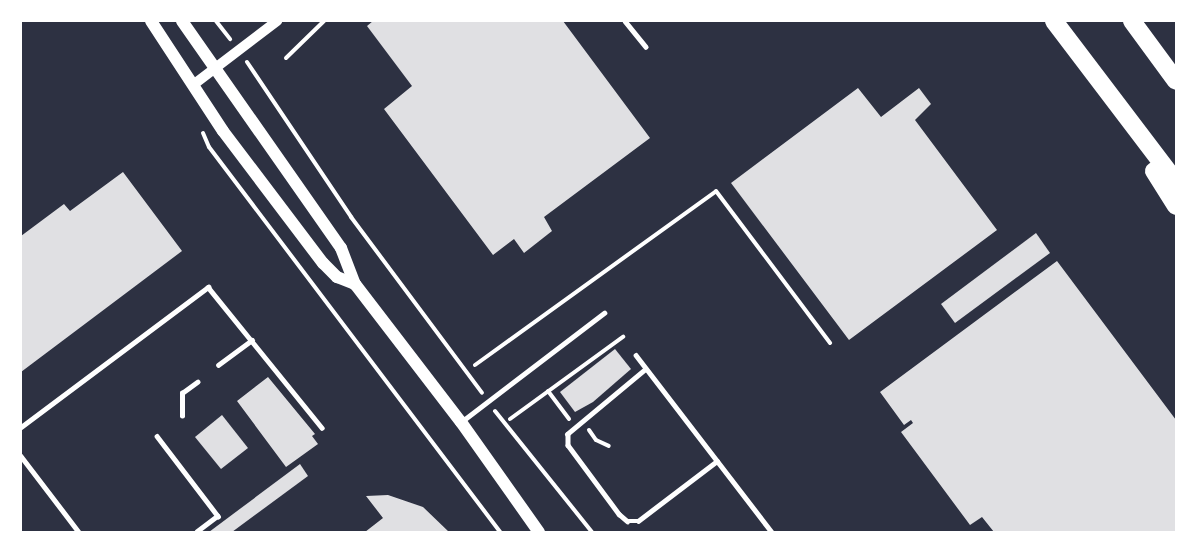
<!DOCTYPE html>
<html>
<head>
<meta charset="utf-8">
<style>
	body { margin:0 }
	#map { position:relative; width:1197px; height:553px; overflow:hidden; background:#2d3142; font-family:"PT Serif",serif }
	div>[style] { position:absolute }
	.building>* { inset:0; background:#e0e0e3 }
	.path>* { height:4px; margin:-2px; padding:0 2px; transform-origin:2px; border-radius:2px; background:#fff }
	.service>* { height:4.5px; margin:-2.25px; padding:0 2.25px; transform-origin:2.25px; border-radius:2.25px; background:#fff }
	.tertiary>* { height:10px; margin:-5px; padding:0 5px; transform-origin:5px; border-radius:5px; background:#fff }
	.secondary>* { height:12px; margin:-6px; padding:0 6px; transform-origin:6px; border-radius:6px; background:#fff }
	.motorway>* { height:18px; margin:-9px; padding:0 9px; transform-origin:9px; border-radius:9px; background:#fff }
	span { translate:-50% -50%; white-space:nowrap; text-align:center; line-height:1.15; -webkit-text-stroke:4.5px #fff; paint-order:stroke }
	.frame { position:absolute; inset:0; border:22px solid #fff; pointer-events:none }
</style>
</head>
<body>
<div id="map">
	<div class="building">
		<i style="clip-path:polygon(373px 21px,563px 21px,650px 138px,544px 217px,552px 231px,524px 253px,514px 239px,493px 255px,384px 109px,412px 86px,367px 26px)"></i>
		<i style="clip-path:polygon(858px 88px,881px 117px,919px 88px,931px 104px,915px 120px,997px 230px,849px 340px,731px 183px)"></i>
		<i style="clip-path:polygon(123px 172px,182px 251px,21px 372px,21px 236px,64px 204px,70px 211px)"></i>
		<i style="clip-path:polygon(1036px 233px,1050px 253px,955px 323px,941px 304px)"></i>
		<i style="clip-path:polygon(1057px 261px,1176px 420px,1176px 532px,994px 532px,982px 517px,970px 525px,901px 432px,913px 423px,911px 420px,904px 425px,880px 392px)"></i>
		<i style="clip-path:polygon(615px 349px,631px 369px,593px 402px,575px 412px,560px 392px)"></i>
		<i style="clip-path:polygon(268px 377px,315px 434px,312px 436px,318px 444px,286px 467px,237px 401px)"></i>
		<i style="clip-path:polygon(222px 415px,248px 448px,221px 469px,195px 437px)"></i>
		<i style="clip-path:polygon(300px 464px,308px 476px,232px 532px,209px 532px)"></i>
		<i style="clip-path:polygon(388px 495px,423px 507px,449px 532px,365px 532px,383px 518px,366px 496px)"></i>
	</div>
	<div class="path">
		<i style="left:216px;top:21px;width:23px;rotate:52deg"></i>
		<i style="left:286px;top:58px;width:53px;rotate:-44.2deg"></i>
		<i style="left:247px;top:62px;width:187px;rotate:56.1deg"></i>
		<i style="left:351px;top:217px;width:219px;rotate:53.3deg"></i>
		<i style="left:203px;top:133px;width:15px;rotate:67deg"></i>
		<i style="left:209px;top:147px;width:483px;rotate:52.9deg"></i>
		<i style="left:475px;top:365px;width:297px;rotate:-35.8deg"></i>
		<i style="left:716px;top:191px;width:190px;rotate:53.1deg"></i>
		<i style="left:548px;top:391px;width:35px;rotate:53deg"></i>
		<i style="left:495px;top:411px;width:155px;rotate:51.3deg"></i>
		<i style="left:510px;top:419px;width:140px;rotate:-36deg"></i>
		<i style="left:589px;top:430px;width:12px;rotate:55deg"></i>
		<i style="left:596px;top:440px;width:14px;rotate:25deg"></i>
	</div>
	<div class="service">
		<i style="left:625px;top:21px;width:33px;rotate:51deg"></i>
		<i style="left:636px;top:355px;width:223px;rotate:52.5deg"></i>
		<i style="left:218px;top:365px;width:42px;rotate:-36.3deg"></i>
		<i style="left:646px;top:369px;width:102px;rotate:140.2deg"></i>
		<i style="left:568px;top:434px;width:11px;rotate:90deg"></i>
		<i style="left:568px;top:445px;width:86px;rotate:53.5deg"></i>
		<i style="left:619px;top:514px;width:11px;rotate:41deg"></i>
		<i style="left:627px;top:521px;width:11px"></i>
		<i style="left:638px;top:521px;width:99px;rotate:-37.2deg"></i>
		<i style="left:182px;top:416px;width:23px;rotate:-90deg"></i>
		<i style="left:182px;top:393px;width:19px;rotate:-36deg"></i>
		<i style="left:461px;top:422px;width:180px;rotate:-37.3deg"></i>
		<i style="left:21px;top:427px;width:234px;rotate:-36.8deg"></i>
		<i style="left:208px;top:287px;width:181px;rotate:51deg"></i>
		<i style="left:157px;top:436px;width:101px;rotate:52.7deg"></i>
		<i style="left:218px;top:516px;width:26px;rotate:143deg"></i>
		<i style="left:21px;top:456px;width:96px;rotate:52.7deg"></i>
	</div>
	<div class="tertiary">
		<i style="left:193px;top:85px;width:106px;rotate:-37.3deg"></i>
	</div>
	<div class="secondary">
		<i style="left:151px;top:21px;width:131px;rotate:56.8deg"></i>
		<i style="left:223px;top:131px;width:166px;rotate:52.9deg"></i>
		<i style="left:323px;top:263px;width:20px;rotate:45deg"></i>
		<i style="left:337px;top:277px;width:19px;rotate:21deg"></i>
		<i style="left:182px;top:21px;width:277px;rotate:55deg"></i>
		<i style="left:341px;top:248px;width:39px;rotate:69deg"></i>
		<i style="left:355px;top:284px;width:174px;rotate:52.5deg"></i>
		<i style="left:461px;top:422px;width:135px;rotate:54.7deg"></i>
	</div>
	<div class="motorway">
		<i style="left:1054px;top:21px;width:202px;rotate:52.8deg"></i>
		<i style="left:1132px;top:21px;width:74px;rotate:53.7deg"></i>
		<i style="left:1154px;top:171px;width:41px;rotate:57.8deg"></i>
	</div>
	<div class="frame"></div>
</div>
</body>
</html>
